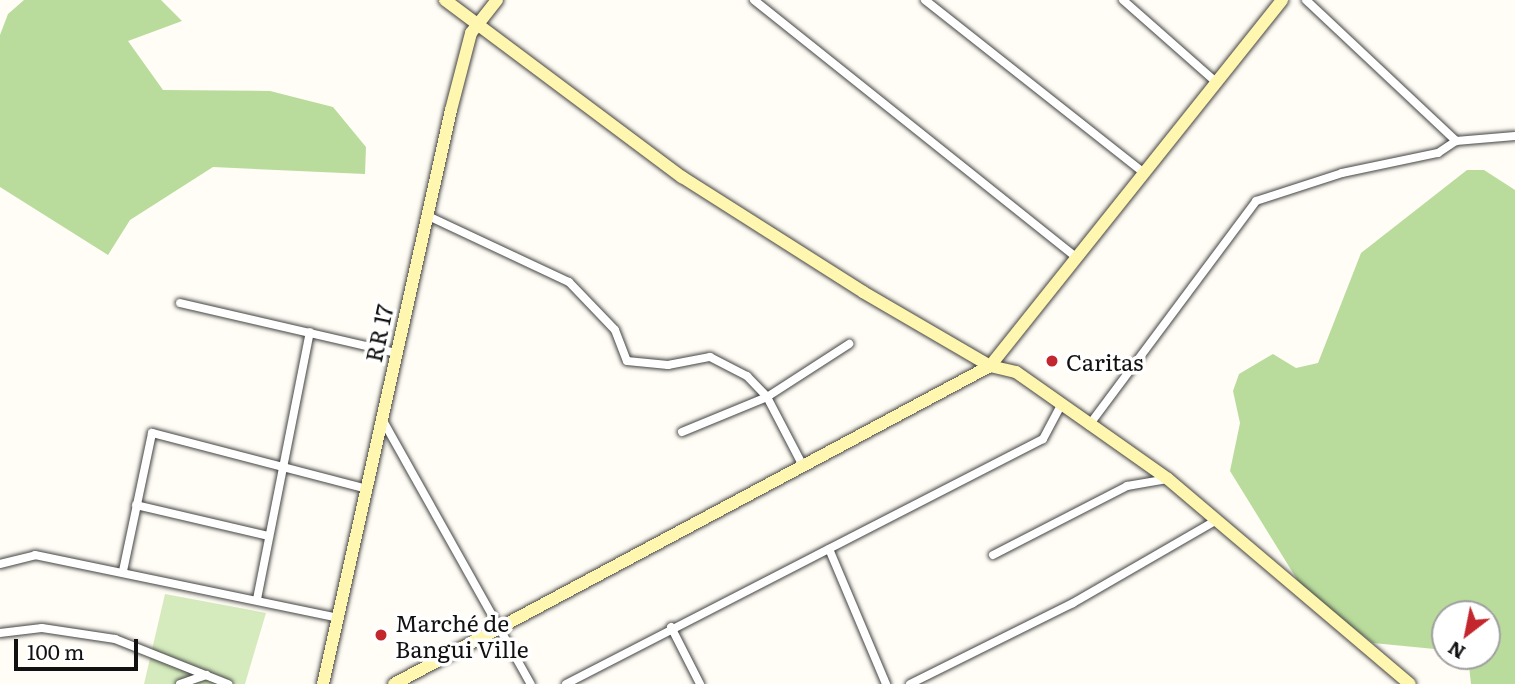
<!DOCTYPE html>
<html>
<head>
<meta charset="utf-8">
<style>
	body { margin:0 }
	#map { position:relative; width:1515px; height:684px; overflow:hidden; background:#fffdf5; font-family:Literata,serif }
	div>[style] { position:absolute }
	.green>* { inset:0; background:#d5ebbd }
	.forest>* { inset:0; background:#b9dc9c }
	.roads { filter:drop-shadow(0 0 2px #444) drop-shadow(0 0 2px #444) }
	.street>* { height:8px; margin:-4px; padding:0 4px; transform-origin:4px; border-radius:4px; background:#fff }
	.secondary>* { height:12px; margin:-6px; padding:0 6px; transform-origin:6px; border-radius:6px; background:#fff6b0 }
	.dots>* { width:19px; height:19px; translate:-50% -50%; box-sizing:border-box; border:4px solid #fff; border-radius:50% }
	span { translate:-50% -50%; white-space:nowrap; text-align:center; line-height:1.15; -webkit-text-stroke:7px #fff; paint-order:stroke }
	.street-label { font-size:23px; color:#111 }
	.poi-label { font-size:23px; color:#111 }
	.left { translate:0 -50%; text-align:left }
	.north { position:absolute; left:1431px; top:600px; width:70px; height:70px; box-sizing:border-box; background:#fff; border:2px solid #a0a0a0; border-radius:50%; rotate:212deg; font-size:19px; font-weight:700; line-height:28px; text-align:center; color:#111 }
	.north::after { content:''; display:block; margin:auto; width:24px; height:32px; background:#c4262e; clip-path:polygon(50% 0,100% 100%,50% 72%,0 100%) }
	.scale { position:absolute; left:14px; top:639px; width:124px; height:32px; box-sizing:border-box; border:4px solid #111; border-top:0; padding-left:9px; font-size:21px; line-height:24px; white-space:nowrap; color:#111; -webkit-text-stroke:5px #fff; paint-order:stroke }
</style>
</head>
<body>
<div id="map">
	<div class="green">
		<i style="clip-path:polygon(165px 594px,266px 613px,245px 684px,144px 684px)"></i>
	</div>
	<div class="forest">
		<i style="clip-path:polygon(24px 0,161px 0,182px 21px,128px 41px,163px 90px,270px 91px,333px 107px,366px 147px,365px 174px,213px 167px,130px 220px,108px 255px,0 187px,0 35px,8px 14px)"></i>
		<i style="clip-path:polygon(1467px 170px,1484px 170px,1515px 190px,1515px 684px,1471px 684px,1469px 666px,1455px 656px,1487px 656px,1487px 614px,1445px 614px,1445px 650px,1373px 643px,1303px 589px,1230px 471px,1240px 423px,1233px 391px,1239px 374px,1273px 354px,1296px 368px,1318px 363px,1361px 253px)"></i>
	</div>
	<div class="roads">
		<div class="street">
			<i style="left:754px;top:0;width:412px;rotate:38.6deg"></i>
			<i style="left:925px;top:0;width:279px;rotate:38.3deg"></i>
			<i style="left:1123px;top:0;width:124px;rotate:41.4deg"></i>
			<i style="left:1306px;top:0;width:206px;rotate:43.2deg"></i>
			<i style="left:426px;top:215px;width:158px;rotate:25.1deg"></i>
			<i style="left:569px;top:282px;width:66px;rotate:46.2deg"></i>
			<i style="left:615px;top:330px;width:33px;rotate:69deg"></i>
			<i style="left:627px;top:361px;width:41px;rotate:5.6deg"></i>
			<i style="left:668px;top:365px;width:43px;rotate:-10.8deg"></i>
			<i style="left:710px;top:357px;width:42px;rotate:27.2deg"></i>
			<i style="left:747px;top:376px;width:29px;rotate:46deg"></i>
			<i style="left:767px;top:397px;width:76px;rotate:62.4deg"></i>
			<i style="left:180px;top:303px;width:222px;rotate:13deg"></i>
			<i style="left:382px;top:419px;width:304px;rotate:60.7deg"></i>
			<i style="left:1090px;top:424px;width:278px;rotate:-53.3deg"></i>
			<i style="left:1256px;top:201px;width:90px;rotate:-18deg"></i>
			<i style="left:1342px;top:173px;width:98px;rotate:-11.8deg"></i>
			<i style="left:1438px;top:153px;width:22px;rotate:-34deg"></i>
			<i style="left:1456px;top:141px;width:59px;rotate:-4.8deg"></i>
			<i style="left:682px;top:432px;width:92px;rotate:-22.4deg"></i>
			<i style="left:767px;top:397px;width:98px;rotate:-32.9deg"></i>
			<i style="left:136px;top:505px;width:136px;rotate:13.2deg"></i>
			<i style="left:829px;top:549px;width:147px;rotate:67.1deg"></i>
			<i style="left:993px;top:555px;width:151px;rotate:-27.2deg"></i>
			<i style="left:1127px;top:486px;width:42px;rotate:-9.7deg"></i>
			<i style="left:0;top:564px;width:36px;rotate:-14deg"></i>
			<i style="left:35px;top:555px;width:306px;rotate:11.7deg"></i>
			<i style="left:123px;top:571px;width:141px;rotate:-78.1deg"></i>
			<i style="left:152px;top:433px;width:218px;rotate:14.6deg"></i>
			<i style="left:257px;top:599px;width:272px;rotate:-78.8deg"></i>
			<i style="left:671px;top:627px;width:64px;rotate:63deg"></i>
			<i style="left:0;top:633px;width:42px;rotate:-6.8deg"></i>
			<i style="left:42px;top:628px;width:74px;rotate:8.6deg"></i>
			<i style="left:115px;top:639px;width:122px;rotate:21.7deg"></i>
			<i style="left:180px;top:684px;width:28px;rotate:-19deg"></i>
			<i style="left:566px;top:684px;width:536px;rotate:-27.19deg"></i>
			<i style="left:1043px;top:439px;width:40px;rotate:-62deg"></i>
			<i style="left:910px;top:684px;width:182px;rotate:-26.4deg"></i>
			<i style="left:1073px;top:603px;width:164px;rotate:-30deg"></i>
		</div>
		<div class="secondary">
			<i style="left:445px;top:0;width:296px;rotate:36.8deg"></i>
			<i style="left:682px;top:177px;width:214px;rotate:32.4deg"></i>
			<i style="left:863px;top:292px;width:147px;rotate:30.2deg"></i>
			<i style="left:990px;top:366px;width:27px;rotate:13deg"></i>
			<i style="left:1016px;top:372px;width:90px;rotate:35.1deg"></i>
			<i style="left:1090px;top:424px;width:95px;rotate:35.2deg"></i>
			<i style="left:1168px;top:479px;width:317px;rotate:40.3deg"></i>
			<i style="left:323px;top:684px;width:588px;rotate:-77.43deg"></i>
			<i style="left:451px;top:110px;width:80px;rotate:-75.4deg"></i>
			<i style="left:471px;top:33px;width:42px;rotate:-51.8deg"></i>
			<i style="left:394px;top:684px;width:676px;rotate:-28.08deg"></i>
			<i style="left:990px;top:366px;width:468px;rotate:-51.4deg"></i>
		</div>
	</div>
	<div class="dots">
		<i style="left:1052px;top:361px;background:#c4262e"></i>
		<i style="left:381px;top:635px;background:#c4262e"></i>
	</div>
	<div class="street-label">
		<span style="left:378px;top:333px;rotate:-78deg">RR 17</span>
	</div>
	<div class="poi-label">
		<span class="left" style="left:1066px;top:361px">Caritas</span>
		<span class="left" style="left:395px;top:635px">Marché de<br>Bangui Ville</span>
	</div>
	<div class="north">N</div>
	<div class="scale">100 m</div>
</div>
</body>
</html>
